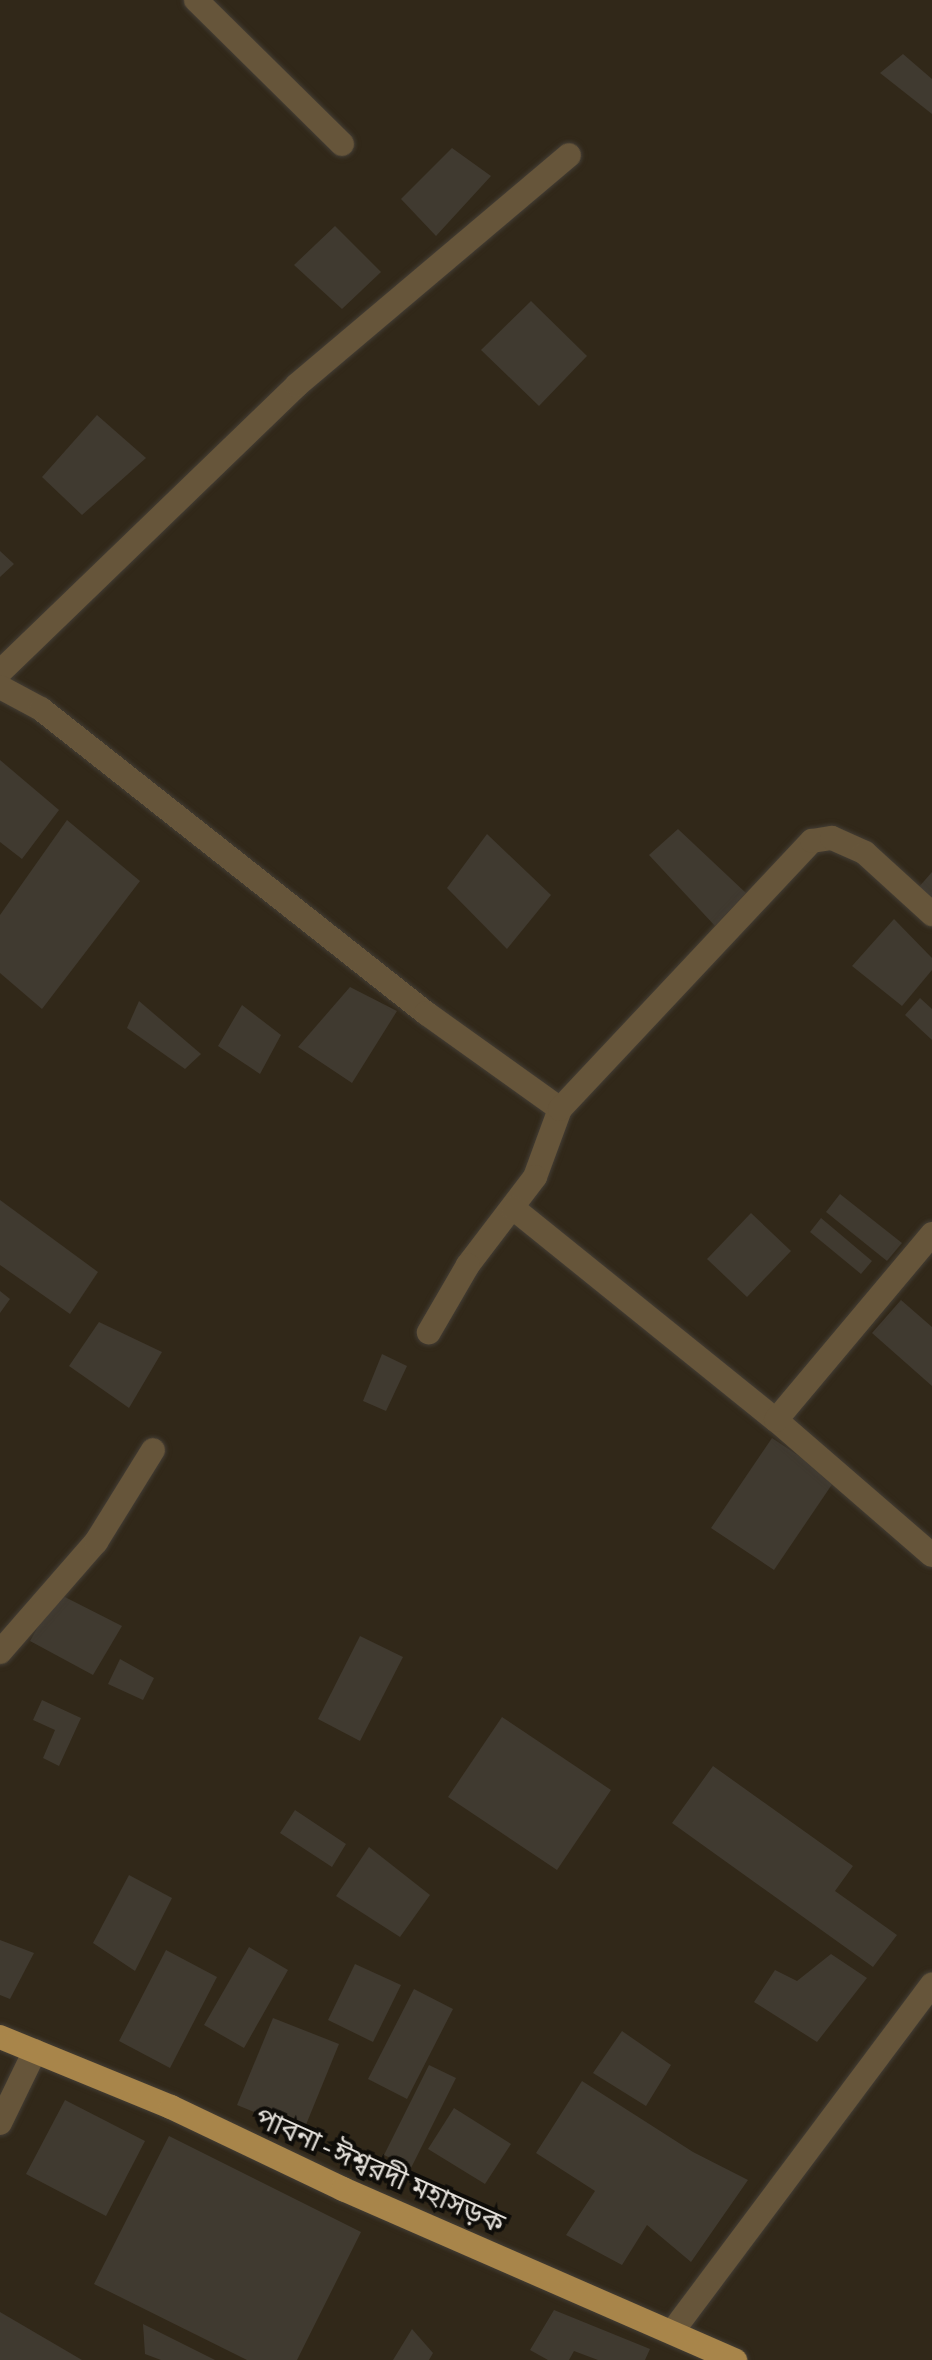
<!DOCTYPE html>
<html>
<head>
<meta charset="utf-8">
<style>
	body { margin:0 }
	#map { position:relative; width:932px; height:2360px; overflow:hidden; background:#29231a; font-family:"Public Sans","Noto Sans Bengali",sans-serif }
	div>[style] { position:absolute }
	.built>* { inset:0; background:#312819 }
	.building>* { inset:0; background:#403a30 }
	.roads { filter:drop-shadow(0 0 2px #433d35) drop-shadow(0 0 2px #433d35) }
	.street>* { height:24px; margin:-12px; padding:0 12px; transform-origin:12px; border-radius:12px; background:#66553a }
	.primary>* { height:24px; margin:-12px; padding:0 12px; transform-origin:12px; border-radius:12px; background:#a8854a }
	span { translate:-50% -50%; white-space:nowrap; text-align:center; line-height:1.15; -webkit-text-stroke:8px #0f0d09; paint-order:stroke }
	.street-label { font-size:28px; color:#e4e0da }
</style>
</head>
<body>
<div id="map">
	<div class="built">
		<i style="clip-path:polygon(0 0,932px 0,932px 2360px,0 2360px)"></i>
	</div>
	<div class="building">
		<i style="clip-path:polygon(903px 54px,932px 79px,932px 114px,880px 73px)"></i>
		<i style="clip-path:polygon(452px 148px,491px 176px,436px 236px,401px 199px)"></i>
		<i style="clip-path:polygon(335px 226px,381px 272px,342px 309px,294px 265px)"></i>
		<i style="clip-path:polygon(531px 301px,587px 356px,539px 406px,481px 350px)"></i>
		<i style="clip-path:polygon(97px 415px,146px 458px,82px 515px,42px 477px)"></i>
		<i style="clip-path:polygon(0 551px,14px 564px,0 577px)"></i>
		<i style="clip-path:polygon(0 760px,59px 810px,22px 859px,0 842px)"></i>
		<i style="clip-path:polygon(67px 820px,140px 881px,42px 1009px,0 973px,0 915px)"></i>
		<i style="clip-path:polygon(678px 829px,746px 893px,715px 926px,649px 855px)"></i>
		<i style="clip-path:polygon(487px 834px,551px 895px,507px 949px,447px 888px)"></i>
		<i style="clip-path:polygon(932px 872px,932px 904px,918px 888px)"></i>
		<i style="clip-path:polygon(894px 919px,932px 958px,932px 970px,902px 1006px,852px 966px)"></i>
		<i style="clip-path:polygon(350px 987px,397px 1011px,352px 1083px,298px 1047px)"></i>
		<i style="clip-path:polygon(920px 998px,932px 1009px,932px 1040px,905px 1015px)"></i>
		<i style="clip-path:polygon(139px 1001px,201px 1054px,185px 1069px,127px 1028px)"></i>
		<i style="clip-path:polygon(242px 1005px,281px 1035px,260px 1074px,218px 1046px)"></i>
		<i style="clip-path:polygon(840px 1194px,902px 1243px,887px 1261px,826px 1212px)"></i>
		<i style="clip-path:polygon(0 1200px,98px 1272px,70px 1314px,0 1265px)"></i>
		<i style="clip-path:polygon(751px 1213px,791px 1251px,747px 1297px,707px 1259px)"></i>
		<i style="clip-path:polygon(821px 1218px,872px 1261px,861px 1274px,810px 1232px)"></i>
		<i style="clip-path:polygon(0 1291px,10px 1299px,0 1313px)"></i>
		<i style="clip-path:polygon(901px 1300px,932px 1327px,932px 1386px,872px 1333px)"></i>
		<i style="clip-path:polygon(99px 1322px,162px 1352px,129px 1408px,69px 1366px)"></i>
		<i style="clip-path:polygon(382px 1354px,407px 1366px,386px 1411px,363px 1401px)"></i>
		<i style="clip-path:polygon(772px 1438px,835px 1480px,774px 1570px,711px 1528px)"></i>
		<i style="clip-path:polygon(57px 1593px,122px 1626px,93px 1675px,30px 1641px)"></i>
		<i style="clip-path:polygon(360px 1636px,403px 1657px,360px 1741px,318px 1719px)"></i>
		<i style="clip-path:polygon(120px 1659px,154px 1678px,143px 1700px,108px 1684px)"></i>
		<i style="clip-path:polygon(42px 1700px,81px 1718px,59px 1766px,43px 1758px,55px 1730px,33px 1720px)"></i>
		<i style="clip-path:polygon(502px 1717px,611px 1790px,557px 1870px,448px 1797px)"></i>
		<i style="clip-path:polygon(713px 1766px,853px 1866px,835px 1891px,897px 1935px,873px 1967px,672px 1823px)"></i>
		<i style="clip-path:polygon(295px 1810px,346px 1844px,332px 1867px,280px 1833px)"></i>
		<i style="clip-path:polygon(369px 1847px,430px 1895px,400px 1937px,336px 1896px)"></i>
		<i style="clip-path:polygon(129px 1875px,172px 1898px,135px 1971px,93px 1943px)"></i>
		<i style="clip-path:polygon(0 1940px,34px 1953px,10px 1999px,0 1995px)"></i>
		<i style="clip-path:polygon(249px 1947px,288px 1970px,244px 2048px,204px 2025px)"></i>
		<i style="clip-path:polygon(166px 1950px,217px 1977px,170px 2068px,119px 2041px)"></i>
		<i style="clip-path:polygon(831px 1954px,867px 1978px,817px 2042px,754px 2002px,775px 1970px,797px 1981px)"></i>
		<i style="clip-path:polygon(355px 1964px,401px 1985px,373px 2042px,328px 2020px)"></i>
		<i style="clip-path:polygon(414px 1989px,453px 2009px,407px 2099px,368px 2079px)"></i>
		<i style="clip-path:polygon(273px 2018px,339px 2044px,303px 2132px,237px 2105px)"></i>
		<i style="clip-path:polygon(622px 2031px,671px 2065px,646px 2106px,593px 2073px)"></i>
		<i style="clip-path:polygon(429px 2065px,456px 2078px,411px 2168px,384px 2155px)"></i>
		<i style="clip-path:polygon(582px 2081px,693px 2152px,748px 2180px,691px 2262px,647px 2225px,622px 2265px,566px 2235px,595px 2191px,536px 2153px)"></i>
		<i style="clip-path:polygon(65px 2100px,145px 2141px,106px 2216px,26px 2174px)"></i>
		<i style="clip-path:polygon(454px 2108px,511px 2144px,485px 2184px,428px 2149px)"></i>
		<i style="clip-path:polygon(169px 2136px,361px 2232px,297px 2360px,247px 2360px,94px 2284px)"></i>
		<i style="clip-path:polygon(554px 2310px,650px 2349px,645px 2360px,598px 2360px,574px 2351px,569px 2360px,548px 2360px,530px 2350px)"></i>
		<i style="clip-path:polygon(0 2312px,82px 2360px,0 2360px)"></i>
		<i style="clip-path:polygon(143px 2324px,215px 2360px,161px 2360px,145px 2354px)"></i>
		<i style="clip-path:polygon(412px 2329px,433px 2353px,429px 2360px,393px 2360px)"></i>
	</div>
	<div class="roads">
		<div class="street">
			<i style="left:196px;top:0;width:205px;rotate:44.6deg"></i>
			<i style="left:0;top:672px;width:413px;rotate:-44deg"></i>
			<i style="left:297px;top:385px;width:356px;rotate:-40.2deg"></i>
			<i style="left:0;top:687px;width:47px;rotate:28.2deg"></i>
			<i style="left:41px;top:709px;width:491px;rotate:38.3deg"></i>
			<i style="left:426px;top:1013px;width:165px;rotate:35.6deg"></i>
			<i style="left:560px;top:1109px;width:72px;rotate:110.2deg"></i>
			<i style="left:535px;top:1177px;width:111px;rotate:127.3deg"></i>
			<i style="left:468px;top:1265px;width:78px;rotate:120.2deg"></i>
			<i style="left:560px;top:1109px;width:368px;rotate:-46.8deg"></i>
			<i style="left:812px;top:841px;width:20px;rotate:-9deg"></i>
			<i style="left:832px;top:838px;width:36px;rotate:24deg"></i>
			<i style="left:865px;top:853px;width:91px;rotate:42.3deg"></i>
			<i style="left:513px;top:1208px;width:338px;rotate:38.9deg"></i>
			<i style="left:776px;top:1420px;width:206px;rotate:40.9deg"></i>
			<i style="left:776px;top:1420px;width:243px;rotate:-50deg"></i>
			<i style="left:0;top:1652px;width:146px;rotate:-48.9deg"></i>
			<i style="left:96px;top:1542px;width:108px;rotate:-58.2deg"></i>
			<i style="left:0;top:2123px;width:80px;rotate:-64.1deg"></i>
			<i style="left:672px;top:2332px;width:434px;rotate:-53.2deg"></i>
		</div>
		<div class="primary">
			<i style="left:0;top:2037px;width:185px;rotate:22.3deg"></i>
			<i style="left:171px;top:2107px;width:191px;rotate:25.5deg"></i>
			<i style="left:343px;top:2189px;width:428px;rotate:23.6deg"></i>
		</div>
	</div>
	<div class="street-label">
		<span style="left:380px;top:2170px;rotate:24deg">পাবনা - ঈশ্বরদী মহাসড়ক</span>
	</div>
</div>
</body>
</html>
